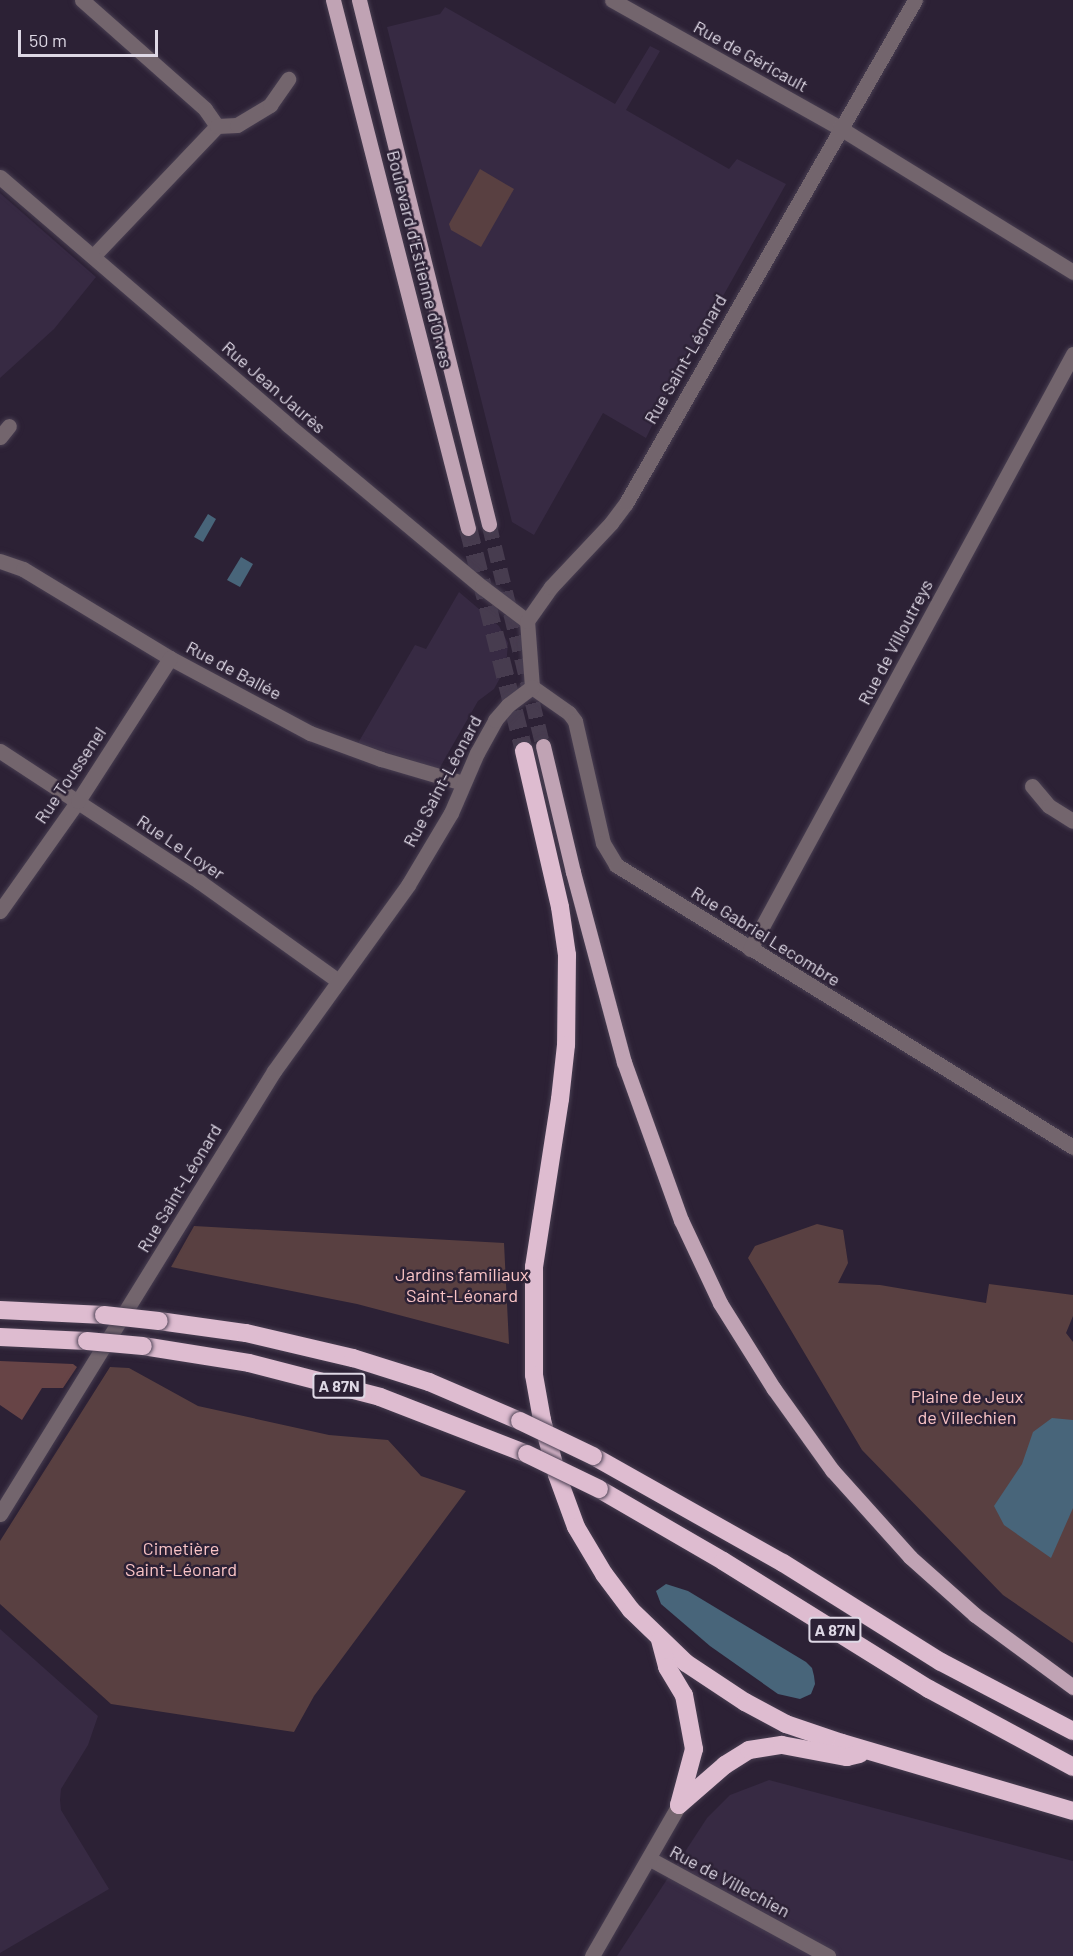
<!DOCTYPE html>
<html>
<head>
<meta charset="utf-8">
<style>
	body { margin:0 }
	#map { position:relative; width:1073px; height:1956px; overflow:hidden; background:#2c2135; font-family:Barlow,sans-serif }
	div>[style] { position:absolute }
	.built>* { inset:0; background:#372a43 }
	.green>* { inset:0; background:#594041 }
	.forest>* { inset:0; background:#674446 }
	.water>* { inset:0; background:#48657a }
	.major-tunnel>* { height:15px; margin-top:-7.5px; transform-origin:0; background:repeating-linear-gradient(90deg,#473c4f 0 15px,transparent 0 23px) }
	.highway-tunnel>* { height:18px; margin-top:-9px; transform-origin:0; background:repeating-linear-gradient(90deg,#473c4f 0 18px,transparent 0 27px) }
	.roads { filter:drop-shadow(0 0 2px #483e51) drop-shadow(0 0 2px #483e51) }
	.minor>* { height:15px; margin:-7.5px; padding:0 7.5px; transform-origin:7.5px; border-radius:7.5px; background:#73656d }
	.major>* { height:15px; margin:-7.5px; padding:0 7.5px; transform-origin:7.5px; border-radius:7.5px; background:#c0a3b4 }
	.highway>* { height:18px; margin:-9px; padding:0 9px; transform-origin:9px; border-radius:9px; background:#debcd0 }
	.bridges { filter:drop-shadow(0 0 2px #483e51) drop-shadow(0 0 2px #483e51) }
	.highway-bridge>* { height:18px; margin:-9px; padding:0 9px; transform-origin:9px; border-radius:9px; background:#debcd0 }
	span { translate:-50% -50%; white-space:nowrap; text-align:center; line-height:1.15; -webkit-text-stroke:5px #2c2135; paint-order:stroke }
	.shield-label span { padding:2px 4px; background:#2c2135; border:2px solid; border-radius:4px; -webkit-text-stroke-width:0 }
	.shield-label { font-size:16px; color:#ded8e5; font-weight:700 }
	.street-label { font-size:18px; color:#ded8e5 }
	.park-label { font-size:18px; color:#fac4c6 }
	.scale { position:absolute; left:18px; top:30px; width:140px; height:27px; box-sizing:border-box; border:3px solid #ded8e5; border-top:0; padding-left:8px; font-size:18px; line-height:21px; white-space:nowrap; color:#ded8e5; -webkit-text-stroke:4px #2c2135; paint-order:stroke }
</style>
</head>
<body>
<div id="map">
	<div class="built">
		<i style="clip-path:polygon(445px 7px,615px 104px,650px 46px,660px 51px,626px 110px,729px 169px,737px 159px,786px 184px,664px 401px,646px 438px,603px 413px,534px 535px,512px 522px,387px 27px,440px 14px)"></i>
		<i style="clip-path:polygon(0 193px,96px 277px,54px 329px,0 378px)"></i>
		<i style="clip-path:polygon(459px 592px,499px 626px,508px 643px,506px 667px,494px 689px,478px 701px,439px 769px,358px 743px,415px 645px,426px 649px)"></i>
		<i style="clip-path:polygon(0 1629px,98px 1716px,88px 1745px,61px 1789px,60px 1800px,61px 1810px,109px 1889px,0 1953px)"></i>
		<i style="clip-path:polygon(769px 1780px,1073px 1861px,1073px 1956px,617px 1956px,707px 1818px,730px 1795px)"></i>
	</div>
	<div class="green">
		<i style="clip-path:polygon(480px 169px,514px 189px,481px 247px,451px 230px,449px 224px)"></i>
		<i style="clip-path:polygon(817px 1224px,843px 1230px,848px 1263px,838px 1283px,880px 1285px,986px 1303px,989px 1284px,1073px 1295px,1073px 1316px,1066px 1333px,1073px 1342px,1073px 1643px,1003px 1595px,862px 1450px,748px 1258px,755px 1246px)"></i>
		<i style="clip-path:polygon(194px 1226px,504px 1243px,509px 1344px,357px 1304px,171px 1267px)"></i>
		<i style="clip-path:polygon(110px 1367px,129px 1368px,198px 1406px,329px 1435px,388px 1440px,421px 1476px,466px 1491px,314px 1696px,294px 1732px,111px 1704px,0 1604px,0 1541px)"></i>
	</div>
	<div class="forest">
		<i style="clip-path:polygon(0 1361px,73px 1364px,77px 1367px,63px 1388px,42px 1388px,22px 1420px,0 1405px)"></i>
	</div>
	<div class="water">
		<i style="clip-path:polygon(208px 514px,216px 519px,203px 542px,194px 537px)"></i>
		<i style="clip-path:polygon(241px 557px,253px 564px,240px 587px,227px 580px)"></i>
		<i style="clip-path:polygon(1052px 1418px,1073px 1420px,1073px 1508px,1051px 1558px,1004px 1525px,994px 1506px,1022px 1464px,1033px 1432px)"></i>
		<i style="clip-path:polygon(666px 1584px,688px 1591px,806px 1662px,812px 1668px,814px 1676px,815px 1684px,811px 1694px,800px 1699px,778px 1694px,710px 1646px,661px 1604px,656px 1591px)"></i>
	</div>
	<div class="major-tunnel">
		<i style="left:489px;top:524px;width:228px;rotate:76.3deg"></i>
	</div>
	<div class="highway-tunnel">
		<i style="left:468px;top:528px;width:230px;rotate:75.9deg"></i>
	</div>
	<div class="roads">
		<div class="minor">
			<i style="left:82px;top:0;width:164px;rotate:41.5deg"></i>
			<i style="left:205px;top:109px;width:21px;rotate:55deg"></i>
			<i style="left:217px;top:126px;width:180px;rotate:133.6deg"></i>
			<i style="left:612px;top:0;width:261px;rotate:29.3deg"></i>
			<i style="left:840px;top:128px;width:274px;rotate:31.7deg"></i>
			<i style="left:217px;top:126px;width:20px;rotate:-3deg"></i>
			<i style="left:237px;top:125px;width:39px;rotate:-31deg"></i>
			<i style="left:270px;top:105px;width:32px;rotate:-55deg"></i>
			<i style="left:0;top:177px;width:380px;rotate:40.7deg"></i>
			<i style="left:288px;top:425px;width:253px;rotate:39.9deg"></i>
			<i style="left:482px;top:587px;width:56px;rotate:37.1deg"></i>
			<i style="left:0;top:437px;width:14px;rotate:-51deg"></i>
			<i style="left:0;top:561px;width:24px;rotate:19deg"></i>
			<i style="left:23px;top:569px;width:172px;rotate:31.2deg"></i>
			<i style="left:170px;top:658px;width:159px;rotate:28.2deg"></i>
			<i style="left:310px;top:733px;width:76px;rotate:20.1deg"></i>
			<i style="left:381px;top:759px;width:85px;rotate:16.3deg"></i>
			<i style="left:532px;top:687px;width:66px;rotate:-94.3deg"></i>
			<i style="left:527px;top:621px;width:42px;rotate:-54.8deg"></i>
			<i style="left:551px;top:587px;width:88px;rotate:-46.8deg"></i>
			<i style="left:611px;top:523px;width:25px;rotate:-53deg"></i>
			<i style="left:626px;top:503px;width:580px;rotate:-60.12deg"></i>
			<i style="left:532px;top:687px;width:45px;rotate:35.1deg"></i>
			<i style="left:569px;top:713px;width:10px;rotate:53deg"></i>
			<i style="left:575px;top:721px;width:125px;rotate:77.1deg"></i>
			<i style="left:603px;top:843px;width:26px;rotate:59deg"></i>
			<i style="left:616px;top:865px;width:537px;rotate:31.68deg"></i>
			<i style="left:0;top:751px;width:239px;rotate:33.2deg"></i>
			<i style="left:200px;top:882px;width:168px;rotate:35.6deg"></i>
			<i style="left:1032px;top:786px;width:26px;rotate:50deg"></i>
			<i style="left:1049px;top:806px;width:28px;rotate:32deg"></i>
			<i style="left:0;top:911px;width:135px;rotate:-54.7deg"></i>
			<i style="left:78px;top:801px;width:170px;rotate:-57.2deg"></i>
			<i style="left:750px;top:949px;width:677px;rotate:-61.5deg"></i>
			<i style="left:0;top:1514px;width:521px;rotate:-58.26deg"></i>
			<i style="left:274px;top:1071px;width:229px;rotate:-54.2deg"></i>
			<i style="left:408px;top:885px;width:84px;rotate:-59.2deg"></i>
			<i style="left:451px;top:813px;width:65px;rotate:-66.6deg"></i>
			<i style="left:477px;top:753px;width:38px;rotate:-61deg"></i>
			<i style="left:495px;top:720px;width:20px;rotate:-49deg"></i>
			<i style="left:508px;top:705px;width:30px;rotate:-37deg"></i>
			<i style="left:650px;top:1859px;width:203px;rotate:28.6deg"></i>
			<i style="left:592px;top:1956px;width:174px;rotate:-60.1deg"></i>
		</div>
		<div class="major">
			<i style="left:333px;top:0;width:545px;rotate:75.66deg"></i>
			<i style="left:359px;top:0;width:540px;rotate:76.07deg"></i>
			<i style="left:543px;top:746px;width:130px;rotate:76.6deg"></i>
			<i style="left:573px;top:872px;width:197px;rotate:75deg"></i>
			<i style="left:624px;top:1062px;width:168px;rotate:70.2deg"></i>
			<i style="left:681px;top:1220px;width:92px;rotate:64.8deg"></i>
			<i style="left:720px;top:1303px;width:102px;rotate:57.9deg"></i>
			<i style="left:774px;top:1389px;width:100px;rotate:54.4deg"></i>
			<i style="left:832px;top:1470px;width:117px;rotate:48.1deg"></i>
			<i style="left:910px;top:1557px;width:87px;rotate:41.7deg"></i>
			<i style="left:975px;top:1615px;width:122px;rotate:36.3deg"></i>
		</div>
		<div class="highway">
			<i style="left:524px;top:751px;width:160px;rotate:77deg"></i>
			<i style="left:560px;top:907px;width:49px;rotate:81.7deg"></i>
			<i style="left:567px;top:955px;width:90px;rotate:90.6deg"></i>
			<i style="left:566px;top:1045px;width:54px;rotate:96.3deg"></i>
			<i style="left:560px;top:1099px;width:170px;rotate:98.8deg"></i>
			<i style="left:534px;top:1267px;width:108px;rotate:90deg"></i>
			<i style="left:534px;top:1375px;width:46px;rotate:79.9deg"></i>
			<i style="left:542px;top:1420px;width:57px;rotate:74.7deg"></i>
			<i style="left:557px;top:1475px;width:55px;rotate:69.9deg"></i>
			<i style="left:576px;top:1527px;width:55px;rotate:59.2deg"></i>
			<i style="left:604px;top:1574px;width:45px;rotate:53.1deg"></i>
			<i style="left:631px;top:1610px;width:76px;rotate:43.9deg"></i>
			<i style="left:686px;top:1663px;width:71px;rotate:33.5deg"></i>
			<i style="left:745px;top:1702px;width:47px;rotate:28.2deg"></i>
			<i style="left:786px;top:1724px;width:59px;rotate:18.7deg"></i>
			<i style="left:842px;top:1743px;width:241px;rotate:16.4deg"></i>
			<i style="left:0;top:1310px;width:104px;rotate:2.8deg"></i>
			<i style="left:159px;top:1321px;width:88px;rotate:7.9deg"></i>
			<i style="left:246px;top:1333px;width:110px;rotate:13.2deg"></i>
			<i style="left:353px;top:1358px;width:80px;rotate:17.5deg"></i>
			<i style="left:429px;top:1382px;width:99px;rotate:23.2deg"></i>
			<i style="left:0;top:1337px;width:87px;rotate:2.6deg"></i>
			<i style="left:143px;top:1346px;width:107px;rotate:9.1deg"></i>
			<i style="left:249px;top:1363px;width:135px;rotate:14.5deg"></i>
			<i style="left:380px;top:1397px;width:158px;rotate:21.2deg"></i>
			<i style="left:593px;top:1456px;width:218px;rotate:29.4deg"></i>
			<i style="left:783px;top:1563px;width:186px;rotate:32.1deg"></i>
			<i style="left:941px;top:1662px;width:149px;rotate:27.6deg"></i>
			<i style="left:599px;top:1489px;width:143px;rotate:30.1deg"></i>
			<i style="left:723px;top:1561px;width:243px;rotate:31.9deg"></i>
			<i style="left:929px;top:1689px;width:164px;rotate:28.4deg"></i>
			<i style="left:660px;top:1640px;width:28px;rotate:75deg"></i>
			<i style="left:667px;top:1667px;width:33px;rotate:59deg"></i>
			<i style="left:684px;top:1695px;width:55px;rotate:79.5deg"></i>
			<i style="left:694px;top:1749px;width:58px;rotate:105deg"></i>
			<i style="left:679px;top:1805px;width:61px;rotate:-41deg"></i>
			<i style="left:725px;top:1765px;width:28px;rotate:-32deg"></i>
			<i style="left:749px;top:1750px;width:33px;rotate:-9deg"></i>
			<i style="left:782px;top:1745px;width:66px;rotate:10.5deg"></i>
			<i style="left:847px;top:1757px;width:13px;rotate:-13deg"></i>
		</div>
	</div>
	<div class="bridges">
		<div class="highway-bridge">
			<i style="left:104px;top:1315px;width:55px;rotate:6.2deg"></i>
			<i style="left:87px;top:1341px;width:56px;rotate:5.1deg"></i>
			<i style="left:520px;top:1421px;width:81px;rotate:25.6deg"></i>
			<i style="left:527px;top:1454px;width:80px;rotate:25.9deg"></i>
		</div>
	</div>
	<div class="shield-label">
		<span style="left:339px;top:1386px">A 87N</span>
		<span style="left:835px;top:1630px">A 87N</span>
	</div>
	<div class="street-label">
		<span style="left:751px;top:56px;rotate:29deg">Rue de Géricault</span>
		<span style="left:420px;top:259px;rotate:76deg">Boulevard d'Estienne d'Orves</span>
		<span style="left:685px;top:359px;rotate:-60deg">Rue Saint-Léonard</span>
		<span style="left:274px;top:387px;rotate:41deg">Rue Jean Jaurès</span>
		<span style="left:895px;top:642px;rotate:-62deg">Rue de Villoutreys</span>
		<span style="left:234px;top:670px;rotate:28deg">Rue de Ballée</span>
		<span style="left:70px;top:775px;rotate:-56deg">Rue Toussenel</span>
		<span style="left:442px;top:781px;rotate:-62deg">Rue Saint-Léonard</span>
		<span style="left:181px;top:847px;rotate:34deg">Rue Le Loyer</span>
		<span style="left:766px;top:936px;rotate:32deg">Rue Gabriel Lecombre</span>
		<span style="left:179px;top:1188px;rotate:-59deg">Rue Saint-Léonard</span>
		<span style="left:730px;top:1881px;rotate:28deg">Rue de Villechien</span>
	</div>
	<div class="park-label">
		<span style="left:462px;top:1285px">Jardins familiaux<br>Saint-Léonard</span>
		<span style="left:967px;top:1407px">Plaine de Jeux<br>de Villechien</span>
		<span style="left:181px;top:1559px">Cimetière<br>Saint-Léonard</span>
	</div>
	<div class="scale">50 m</div>
</div>
</body>
</html>
